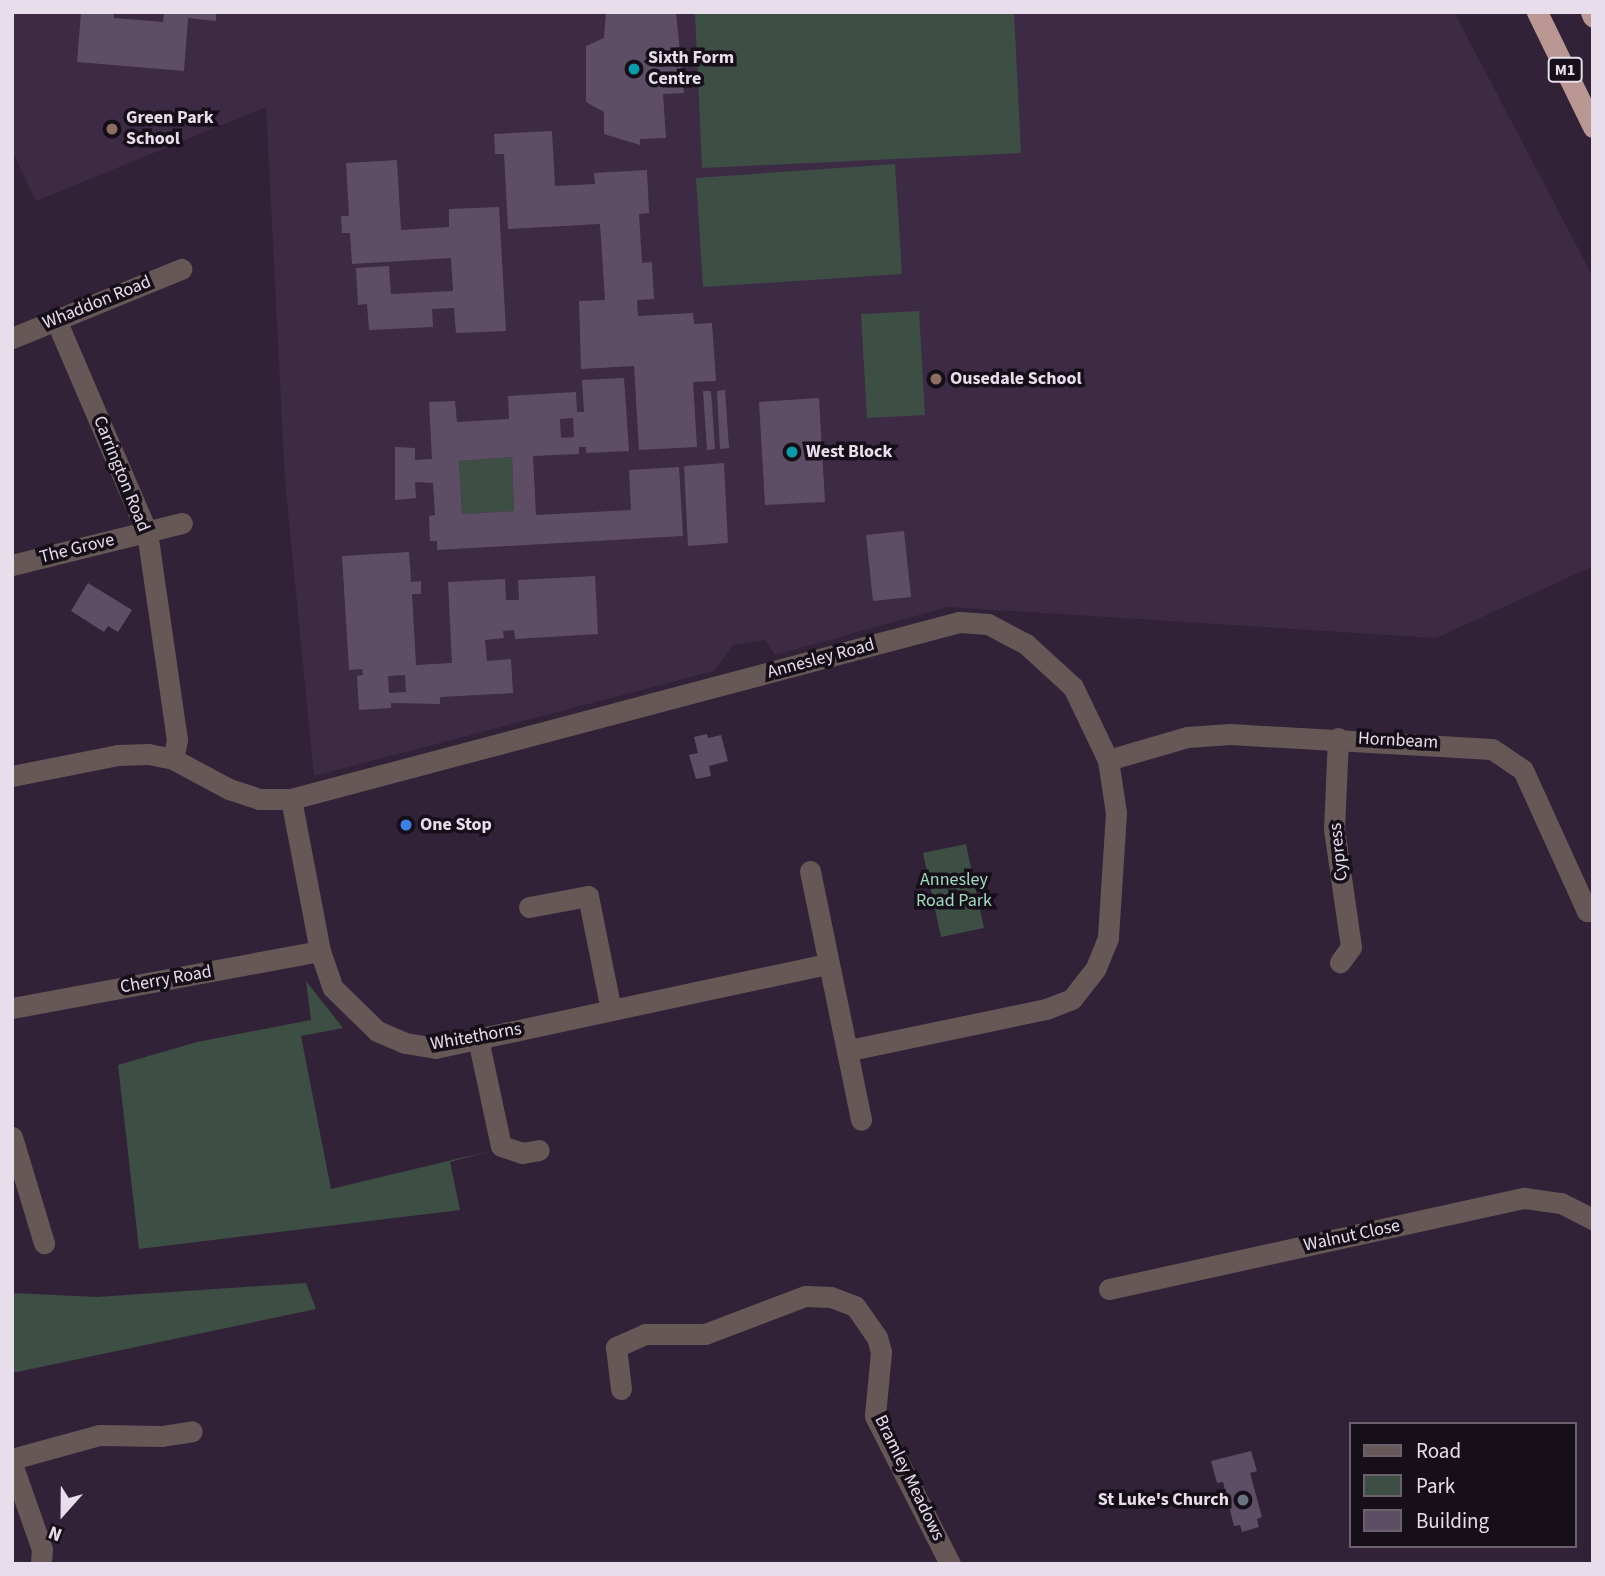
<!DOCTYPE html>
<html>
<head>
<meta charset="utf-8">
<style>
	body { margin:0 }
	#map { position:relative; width:1605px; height:1576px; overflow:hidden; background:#322238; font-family:"Source Sans 3",sans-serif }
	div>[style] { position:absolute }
	.built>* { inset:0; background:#3d2a45 }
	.green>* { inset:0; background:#3d4e45 }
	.building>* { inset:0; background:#5e4e65 }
	.minor>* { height:21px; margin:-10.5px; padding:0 10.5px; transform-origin:10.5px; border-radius:10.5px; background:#665856 }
	.highway>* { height:21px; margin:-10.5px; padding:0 10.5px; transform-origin:10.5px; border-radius:10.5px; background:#ba9792 }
	.dots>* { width:19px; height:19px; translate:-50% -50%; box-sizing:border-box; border:4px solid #160f19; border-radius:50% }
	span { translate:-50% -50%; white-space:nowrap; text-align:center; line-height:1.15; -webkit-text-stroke:7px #160f19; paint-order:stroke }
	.shield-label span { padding:2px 5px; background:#160f19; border:2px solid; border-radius:5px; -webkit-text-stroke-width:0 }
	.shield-label { font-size:16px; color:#e7ddeb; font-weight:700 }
	.poi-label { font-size:18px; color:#e7ddeb; font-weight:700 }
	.left { translate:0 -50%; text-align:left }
	.right { translate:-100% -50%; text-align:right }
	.street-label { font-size:18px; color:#e7ddeb }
	.park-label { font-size:18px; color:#a2dcbf }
	.frame { position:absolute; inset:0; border:14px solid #e7ddeb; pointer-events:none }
	.legend { position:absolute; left:1349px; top:1422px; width:228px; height:126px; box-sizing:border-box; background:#160f19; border:2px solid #6a616d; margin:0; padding:9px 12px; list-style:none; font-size:21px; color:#e7ddeb }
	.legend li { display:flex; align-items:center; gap:14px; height:35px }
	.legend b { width:35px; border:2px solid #6a616d }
	.north { position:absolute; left:28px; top:1478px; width:70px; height:70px; -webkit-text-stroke:5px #160f19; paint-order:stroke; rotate:201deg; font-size:19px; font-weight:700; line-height:28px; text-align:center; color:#e7ddeb }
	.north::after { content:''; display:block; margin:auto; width:24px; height:32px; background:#e7ddeb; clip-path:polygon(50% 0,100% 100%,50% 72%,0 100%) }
</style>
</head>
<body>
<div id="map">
	<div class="built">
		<i style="clip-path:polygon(12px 12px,1454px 12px,1593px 277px,1593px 566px,1436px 638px,948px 607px,775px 655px,765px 640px,733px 645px,714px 671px,314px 776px,285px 481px,266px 107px,36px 201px,12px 151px)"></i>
	</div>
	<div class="green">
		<i style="clip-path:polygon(695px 12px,1014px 12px,1021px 153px,702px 168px)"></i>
		<i style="clip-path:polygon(895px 164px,902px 274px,703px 287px,696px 178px)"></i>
		<i style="clip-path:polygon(919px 311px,925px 415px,867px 418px,861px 314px)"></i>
		<i style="clip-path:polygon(512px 457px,514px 511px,462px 514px,459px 461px)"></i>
		<i style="clip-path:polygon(966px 844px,984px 928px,941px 937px,923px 853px)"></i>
		<i style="clip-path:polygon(306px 981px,343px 1028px,301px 1036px,331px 1189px,494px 1150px,450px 1162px,460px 1210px,139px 1249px,118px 1065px,197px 1042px,311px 1020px)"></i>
		<i style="clip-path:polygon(306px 1283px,316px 1309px,12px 1373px,12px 1293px,97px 1297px)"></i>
	</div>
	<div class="building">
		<i style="clip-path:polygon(81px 12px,114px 12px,114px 18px,163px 22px,164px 12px,216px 12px,216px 21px,188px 18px,184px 71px,77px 62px)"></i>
		<i style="clip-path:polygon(606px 12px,676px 12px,684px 93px,663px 94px,666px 138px,640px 139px,640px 145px,604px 134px,604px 112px,586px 102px,586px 46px,604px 38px)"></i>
		<i style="clip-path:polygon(552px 131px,555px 186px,595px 184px,594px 173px,647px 170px,649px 213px,639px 214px,642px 263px,652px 262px,654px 299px,637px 300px,638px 316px,693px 313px,694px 324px,712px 323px,716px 381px,693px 382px,697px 447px,639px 450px,634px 366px,581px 369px,579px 301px,605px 300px,600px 224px,508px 229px,504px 154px,495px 154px,494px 134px)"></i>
		<i style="clip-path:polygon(397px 160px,401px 230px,449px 227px,449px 209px,499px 207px,506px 331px,456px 333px,454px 308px,432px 309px,433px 327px,369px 330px,367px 304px,358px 305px,356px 268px,389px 266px,391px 294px,453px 291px,451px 258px,352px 264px,350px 233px,342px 233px,341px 216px,349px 216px,346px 163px)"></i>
		<i style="clip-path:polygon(evenodd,624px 378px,629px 451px,586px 453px,586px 447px,579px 447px,579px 454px,533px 456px,536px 515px,631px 510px,629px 470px,679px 467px,683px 536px,437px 550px,437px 541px,430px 541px,429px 516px,435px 515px,433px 483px,415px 482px,416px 498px,395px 500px,395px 447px,415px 448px,415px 460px,432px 459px,429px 402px,455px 401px,457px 422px,509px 419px,508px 396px,576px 392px,577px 412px,584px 412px,582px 380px,624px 378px,573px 418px,574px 437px,561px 438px,560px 419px,573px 418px,624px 378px,512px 457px,514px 511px,462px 514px,459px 461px,512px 457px)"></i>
		<i style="clip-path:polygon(725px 390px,729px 448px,720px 449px,717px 391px)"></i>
		<i style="clip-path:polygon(703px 391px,711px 391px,715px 449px,707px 450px)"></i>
		<i style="clip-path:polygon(819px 398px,825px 502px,765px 505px,759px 402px)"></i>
		<i style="clip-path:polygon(724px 463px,728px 543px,688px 546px,684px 466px)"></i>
		<i style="clip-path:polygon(904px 531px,911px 597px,873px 601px,866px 535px)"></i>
		<i style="clip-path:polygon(evenodd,409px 552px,411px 582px,421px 581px,421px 594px,412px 594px,416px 665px,452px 663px,448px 582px,505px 579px,506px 600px,519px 600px,518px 580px,595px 576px,598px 634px,515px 639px,514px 630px,503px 631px,504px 638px,485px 640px,487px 661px,511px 659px,513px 693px,440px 697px,440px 704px,391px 703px,391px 708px,359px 710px,357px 676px,363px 675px,362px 669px,349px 670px,342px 556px,409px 552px,405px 675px,406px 692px,389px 693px,388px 676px,405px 675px)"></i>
		<i style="clip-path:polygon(88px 583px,132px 610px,118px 632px,108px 626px,104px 632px,71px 611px)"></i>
		<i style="clip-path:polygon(707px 734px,708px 738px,721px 735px,728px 761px,709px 766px,711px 776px,696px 779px,689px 755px,698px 753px,694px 737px)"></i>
		<i style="clip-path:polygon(1251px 1451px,1257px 1471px,1250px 1473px,1262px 1517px,1257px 1519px,1259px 1527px,1242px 1532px,1240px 1525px,1234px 1526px,1223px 1482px,1217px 1483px,1211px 1461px)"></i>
	</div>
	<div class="minor">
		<i style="left:56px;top:320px;width:231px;rotate:66.8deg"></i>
		<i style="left:147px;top:532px;width:210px;rotate:81.8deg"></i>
		<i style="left:177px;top:740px;width:19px;rotate:102deg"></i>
		<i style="left:12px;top:338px;width:183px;rotate:-22.2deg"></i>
		<i style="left:12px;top:565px;width:175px;rotate:-13.9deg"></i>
		<i style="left:1338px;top:738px;width:91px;rotate:92.5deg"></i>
		<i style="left:1334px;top:829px;width:119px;rotate:81.8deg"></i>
		<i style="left:1351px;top:947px;width:19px;rotate:126deg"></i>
		<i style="left:1108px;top:760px;width:82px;rotate:-16.2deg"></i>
		<i style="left:1187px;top:737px;width:43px;rotate:-4deg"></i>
		<i style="left:1230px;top:734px;width:262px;rotate:3.3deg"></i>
		<i style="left:1492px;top:749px;width:37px;rotate:34deg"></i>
		<i style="left:1523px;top:770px;width:155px;rotate:65.6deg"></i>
		<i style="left:1587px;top:911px;width:6px"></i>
		<i style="left:12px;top:776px;width:108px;rotate:-11.2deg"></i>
		<i style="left:118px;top:755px;width:30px;rotate:-2deg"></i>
		<i style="left:148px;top:754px;width:25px;rotate:11deg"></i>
		<i style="left:173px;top:759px;width:64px;rotate:28.2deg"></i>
		<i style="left:229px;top:789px;width:32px;rotate:18deg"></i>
		<i style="left:259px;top:799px;width:32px"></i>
		<i style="left:291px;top:799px;width:691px;rotate:-14.84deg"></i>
		<i style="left:959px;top:622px;width:29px;rotate:4deg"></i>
		<i style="left:988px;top:624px;width:43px;rotate:27.8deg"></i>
		<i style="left:1026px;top:644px;width:64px;rotate:42.5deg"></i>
		<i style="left:1073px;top:687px;width:81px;rotate:64.4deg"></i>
		<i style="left:1108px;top:760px;width:54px;rotate:81.4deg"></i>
		<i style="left:1116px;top:813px;width:125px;rotate:93.7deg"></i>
		<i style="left:1108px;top:938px;width:32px;rotate:112deg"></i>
		<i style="left:1096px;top:968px;width:39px;rotate:128deg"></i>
		<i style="left:1072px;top:999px;width:28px;rotate:159deg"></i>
		<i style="left:1046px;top:1009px;width:200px;rotate:168.2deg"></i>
		<i style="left:291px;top:799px;width:155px;rotate:79.2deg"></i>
		<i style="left:320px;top:951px;width:39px;rotate:71deg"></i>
		<i style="left:333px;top:988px;width:62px;rotate:44.3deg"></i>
		<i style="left:377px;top:1031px;width:30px;rotate:23deg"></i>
		<i style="left:405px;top:1043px;width:30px;rotate:9deg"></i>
		<i style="left:435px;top:1048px;width:401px;rotate:-12.1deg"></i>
		<i style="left:810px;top:871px;width:254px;rotate:78.4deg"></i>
		<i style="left:529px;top:907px;width:60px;rotate:-10.6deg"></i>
		<i style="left:588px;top:896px;width:116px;rotate:78.6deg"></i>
		<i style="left:12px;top:1008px;width:313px;rotate:-10.5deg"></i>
		<i style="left:478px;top:1039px;width:109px;rotate:77.9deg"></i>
		<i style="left:501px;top:1146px;width:22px;rotate:18deg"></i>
		<i style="left:522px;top:1153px;width:17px;rotate:-10deg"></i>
		<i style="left:12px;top:1137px;width:111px;rotate:73.2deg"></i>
		<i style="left:1109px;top:1289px;width:425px;rotate:-12.4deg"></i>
		<i style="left:1524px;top:1198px;width:37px;rotate:8deg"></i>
		<i style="left:1561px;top:1203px;width:36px;rotate:27deg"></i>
		<i style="left:621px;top:1389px;width:42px;rotate:-96.8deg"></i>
		<i style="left:616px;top:1347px;width:32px;rotate:-24deg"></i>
		<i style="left:645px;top:1334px;width:60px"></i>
		<i style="left:705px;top:1334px;width:107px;rotate:-20.8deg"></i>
		<i style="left:805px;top:1296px;width:26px;rotate:2deg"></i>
		<i style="left:831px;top:1297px;width:26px;rotate:21deg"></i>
		<i style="left:855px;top:1306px;width:38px;rotate:55deg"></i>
		<i style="left:877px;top:1337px;width:16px;rotate:75deg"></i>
		<i style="left:881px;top:1352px;width:64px;rotate:95.4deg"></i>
		<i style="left:875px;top:1416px;width:166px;rotate:63.1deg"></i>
		<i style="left:12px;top:1459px;width:91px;rotate:-15.3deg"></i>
		<i style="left:100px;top:1435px;width:62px;rotate:0.9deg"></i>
		<i style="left:162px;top:1436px;width:30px;rotate:-9deg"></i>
		<i style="left:12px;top:1464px;width:90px;rotate:70.6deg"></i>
		<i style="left:42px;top:1549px;width:15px;rotate:94deg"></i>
	</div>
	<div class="highway">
		<i style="left:1537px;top:12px;width:128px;rotate:64deg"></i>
		<i style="left:1591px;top:12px;width:5px;rotate:68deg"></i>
	</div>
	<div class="dots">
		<i style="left:634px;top:69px;background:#0f9aa8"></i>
		<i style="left:112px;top:129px;background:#8d6e63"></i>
		<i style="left:936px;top:379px;background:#8d6e63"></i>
		<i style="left:792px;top:452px;background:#0f9aa8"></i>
		<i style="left:406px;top:825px;background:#3f7fe0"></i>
		<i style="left:1243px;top:1500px;background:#6b7280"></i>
	</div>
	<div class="shield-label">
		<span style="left:1565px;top:70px">M1</span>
	</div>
	<div class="poi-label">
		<span class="left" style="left:648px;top:69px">Sixth Form<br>Centre</span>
		<span class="left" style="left:126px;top:129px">Green Park<br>School</span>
		<span class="left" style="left:950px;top:379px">Ousedale School</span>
		<span class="left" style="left:806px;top:452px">West Block</span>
		<span class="left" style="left:420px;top:825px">One Stop</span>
		<span class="right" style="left:1229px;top:1500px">St Luke's Church</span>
	</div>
	<div class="street-label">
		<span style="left:97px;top:303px;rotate:-22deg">Whaddon Road</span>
		<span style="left:121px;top:474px;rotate:68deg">Carrington Road</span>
		<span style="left:77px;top:549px;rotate:-14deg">The Grove</span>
		<span style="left:821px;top:659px;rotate:-15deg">Annesley Road</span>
		<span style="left:1398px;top:741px;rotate:3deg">Hornbeam</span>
		<span style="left:1339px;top:852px;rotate:-96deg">Cypress</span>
		<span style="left:166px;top:980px;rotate:-10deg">Cherry Road</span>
		<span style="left:476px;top:1037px;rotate:-10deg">Whitethorns</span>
		<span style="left:1352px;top:1236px;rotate:-12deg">Walnut Close</span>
		<span style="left:909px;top:1478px;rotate:64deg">Bramley Meadows</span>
	</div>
	<div class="park-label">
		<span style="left:954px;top:891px">Annesley<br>Road Park</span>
	</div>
	<div class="frame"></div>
	<ul class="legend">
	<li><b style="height:9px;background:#665856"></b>Road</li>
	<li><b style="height:19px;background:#3d4e45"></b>Park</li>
	<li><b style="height:19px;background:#5e4e65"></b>Building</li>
	</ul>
	<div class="north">N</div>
</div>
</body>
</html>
